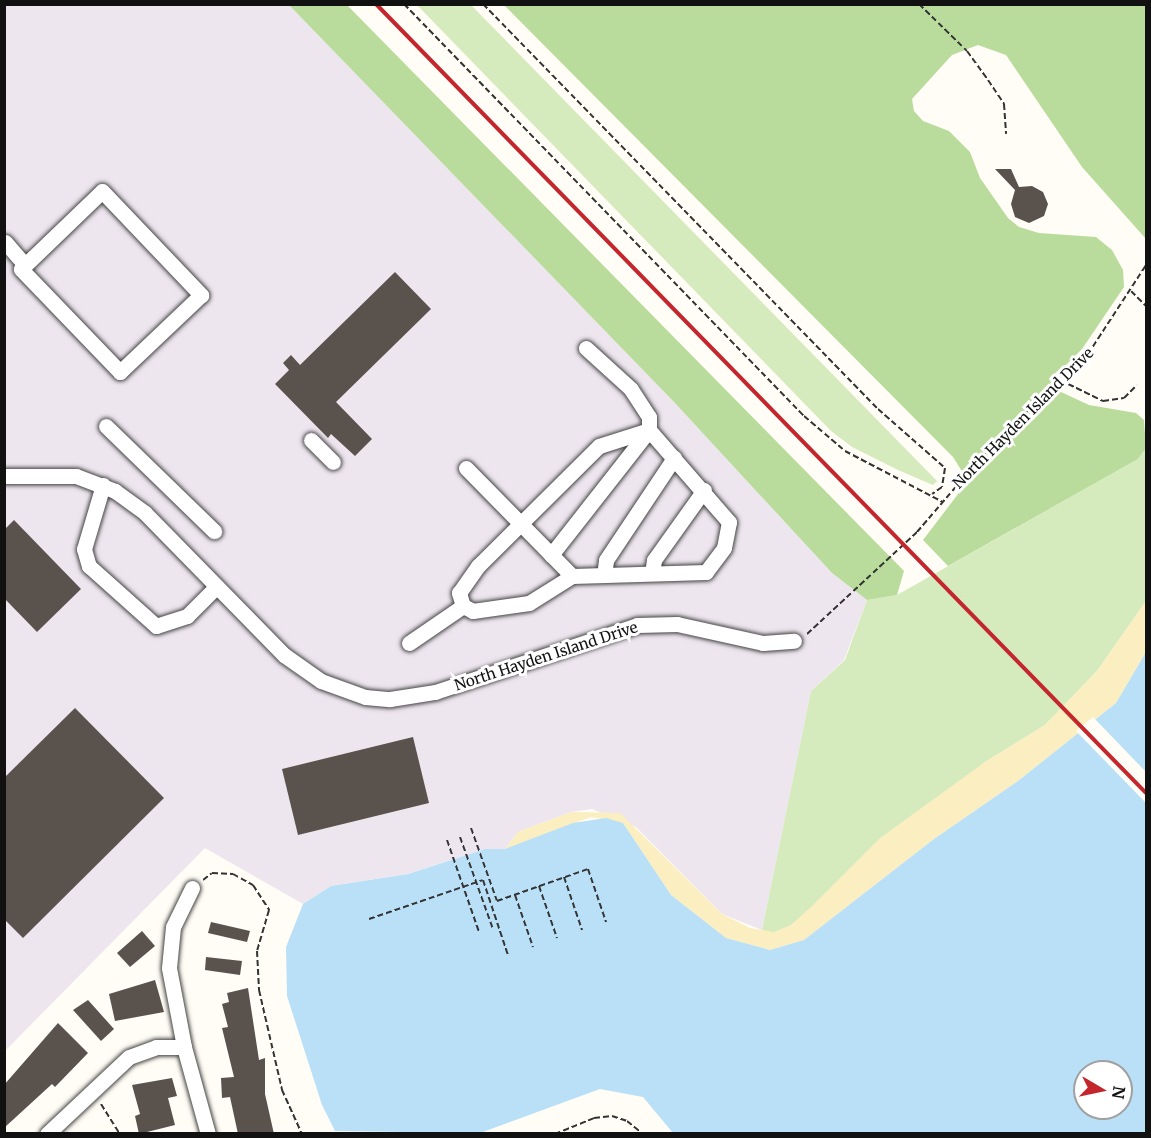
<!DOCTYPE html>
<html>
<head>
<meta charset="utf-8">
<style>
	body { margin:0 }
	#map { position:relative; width:1151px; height:1138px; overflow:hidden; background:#fffdf5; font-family:Merriweather,serif }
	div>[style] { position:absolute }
	.industrial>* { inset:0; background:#eee6ef }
	.green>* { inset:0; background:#d5ebbd }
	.forest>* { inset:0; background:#b9dc9c }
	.sand>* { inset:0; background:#fbeec1 }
	.water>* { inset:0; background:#b9e0f7 }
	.pier>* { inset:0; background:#fffdf5 }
	.building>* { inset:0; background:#5a524d }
	.path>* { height:2px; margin-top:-1px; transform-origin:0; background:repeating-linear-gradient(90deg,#333 0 6px,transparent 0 9px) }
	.roads { filter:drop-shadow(0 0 2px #444) drop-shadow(0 0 2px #444) }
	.minor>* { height:15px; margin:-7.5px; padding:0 7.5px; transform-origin:7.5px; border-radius:7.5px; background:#fff }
	.rail>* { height:4px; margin:-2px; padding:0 2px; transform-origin:2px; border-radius:2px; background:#c4262e }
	span { translate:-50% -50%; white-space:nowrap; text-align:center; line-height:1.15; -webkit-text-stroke:6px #fff; paint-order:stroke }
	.street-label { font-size:15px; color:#111 }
	.frame { position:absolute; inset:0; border:6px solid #111; pointer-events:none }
	.north { position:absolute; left:1073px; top:1060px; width:60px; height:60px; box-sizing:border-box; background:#fff; border:2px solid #a0a0a0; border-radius:50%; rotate:99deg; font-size:16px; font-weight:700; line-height:24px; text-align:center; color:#111 }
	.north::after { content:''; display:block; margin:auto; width:21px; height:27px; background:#c4262e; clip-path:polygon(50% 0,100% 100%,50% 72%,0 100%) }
</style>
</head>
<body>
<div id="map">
	<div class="industrial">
		<i style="clip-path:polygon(5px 5px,289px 5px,674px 402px,832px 573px,867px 600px,844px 660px,811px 691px,762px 930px,722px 914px,636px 827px,592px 809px,571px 812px,518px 832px,505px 849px,485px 849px,407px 874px,331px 886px,303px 904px,205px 848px,5px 1051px)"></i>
	</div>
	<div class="green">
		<i style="clip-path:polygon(417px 5px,471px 5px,937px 481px,933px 485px,898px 470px,852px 447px,831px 431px)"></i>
		<i style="clip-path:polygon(1146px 448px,1146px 601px,1097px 671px,1045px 725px,985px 762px,791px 925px,774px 933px,762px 930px,811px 691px,845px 660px,867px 600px,897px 595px,1138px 459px)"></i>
	</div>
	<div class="forest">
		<i style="clip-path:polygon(289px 5px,347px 5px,904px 571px,897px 595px,867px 600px,832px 573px,674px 402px)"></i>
		<i style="clip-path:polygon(504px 5px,1146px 5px,1146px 239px,1082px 167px,1006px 55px,978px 45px,952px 55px,912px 99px,914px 111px,923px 121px,949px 131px,970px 152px,980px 178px,1008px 218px,1019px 227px,1039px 233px,1096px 237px,1112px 250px,1123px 270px,1124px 287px,1082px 349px,1050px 381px,1061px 392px,1089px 405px,1136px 413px,1144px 420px,1146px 448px,1138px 459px,948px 566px,923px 540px,968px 481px,953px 457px)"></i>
	</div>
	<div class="sand">
		<i style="clip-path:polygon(1146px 601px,1146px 652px,1116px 703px,1018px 781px,934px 839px,804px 940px,770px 950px,726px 938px,671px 895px,623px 823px,591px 817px,505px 849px,518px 832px,571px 812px,620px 813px,722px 914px,750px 928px,774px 932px,791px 925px,812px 906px,880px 838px,985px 762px,1045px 725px,1097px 671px)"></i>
	</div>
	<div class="water">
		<i style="clip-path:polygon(evenodd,1146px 652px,1146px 1133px,673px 1133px,643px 1097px,600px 1089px,480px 1133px,335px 1131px,322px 1105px,287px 996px,286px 947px,303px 904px,331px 886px,408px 874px,485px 849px,505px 849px,573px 823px,606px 818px,623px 823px,671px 895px,726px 938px,770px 950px,804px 940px,934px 839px,1018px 781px,1116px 703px,1146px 652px,1085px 1072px,1121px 1072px,1121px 1108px,1085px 1108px,1085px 1072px)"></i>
	</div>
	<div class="pier">
		<i style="clip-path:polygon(1093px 717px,1146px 772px,1146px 803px,1076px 731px)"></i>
	</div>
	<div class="building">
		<i style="clip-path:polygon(995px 169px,1011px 169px,1019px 187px,1032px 186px,1043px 192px,1048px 204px,1044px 216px,1029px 223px,1015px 217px,1011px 204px,1015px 190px)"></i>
		<i style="clip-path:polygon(395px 272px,431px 309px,336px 402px,372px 439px,355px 456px,331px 434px,328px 438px,275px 384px,289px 370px,283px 363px,291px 355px,300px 365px)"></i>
		<i style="clip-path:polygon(14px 520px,81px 589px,37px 632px,4px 598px,4px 530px)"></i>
		<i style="clip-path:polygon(75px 708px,164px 798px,23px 938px,4px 919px,4px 778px)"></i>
		<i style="clip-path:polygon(413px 737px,429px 803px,298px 835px,282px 769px)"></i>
		<i style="clip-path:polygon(211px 922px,250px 931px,247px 942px,208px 933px)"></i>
		<i style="clip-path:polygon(142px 931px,155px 946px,130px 967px,117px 953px)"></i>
		<i style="clip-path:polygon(206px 957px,242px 961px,240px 975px,205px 970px)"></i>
		<i style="clip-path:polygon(155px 980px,164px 1012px,115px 1021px,109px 994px)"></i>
		<i style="clip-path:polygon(248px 988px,259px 1060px,265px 1058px,265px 1094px,274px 1134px,238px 1134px,230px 1097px,222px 1098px,221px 1078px,234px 1077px,222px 1028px,228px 1027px,222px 1004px,229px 1002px,227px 993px)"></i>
		<i style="clip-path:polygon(88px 1000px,114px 1029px,101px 1041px,73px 1010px)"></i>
		<i style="clip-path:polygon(58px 1023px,88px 1053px,55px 1087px,52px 1084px,4px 1128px,4px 1085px)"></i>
		<i style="clip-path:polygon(172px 1078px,177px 1096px,168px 1098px,175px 1125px,139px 1134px,135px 1116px,140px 1114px,132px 1085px)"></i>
	</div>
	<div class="path">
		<i style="left:404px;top:4px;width:574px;rotate:45.85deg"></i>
		<i style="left:804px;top:416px;width:54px;rotate:40.5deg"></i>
		<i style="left:845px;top:451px;width:110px;rotate:27.5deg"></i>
		<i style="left:483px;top:4px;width:566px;rotate:45.72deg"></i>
		<i style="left:878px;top:409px;width:89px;rotate:41.4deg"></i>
		<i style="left:945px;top:468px;width:19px;rotate:99deg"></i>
		<i style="left:942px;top:487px;width:12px;rotate:145deg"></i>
		<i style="left:919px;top:4px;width:67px;rotate:44.4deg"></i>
		<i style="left:967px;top:51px;width:36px;rotate:54deg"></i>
		<i style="left:988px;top:80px;width:29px;rotate:56deg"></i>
		<i style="left:1004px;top:104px;width:30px;rotate:86deg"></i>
		<i style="left:1131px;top:291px;width:21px;rotate:45deg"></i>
		<i style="left:1060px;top:380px;width:48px;rotate:26deg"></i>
		<i style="left:1103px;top:401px;width:21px;rotate:-8deg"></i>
		<i style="left:1124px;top:398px;width:18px;rotate:-45deg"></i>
		<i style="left:807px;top:634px;width:150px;rotate:-42.8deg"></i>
		<i style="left:917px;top:532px;width:123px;rotate:-49.3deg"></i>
		<i style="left:997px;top:439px;width:125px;rotate:-43deg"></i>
		<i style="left:1088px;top:354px;width:106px;rotate:-56.9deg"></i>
		<i style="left:471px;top:828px;width:77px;rotate:70.4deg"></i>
		<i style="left:497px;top:901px;width:96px;rotate:-19.4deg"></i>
		<i style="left:588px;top:869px;width:56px;rotate:71.2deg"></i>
		<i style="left:460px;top:837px;width:98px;rotate:70.3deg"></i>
		<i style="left:447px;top:840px;width:97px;rotate:70.8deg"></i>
		<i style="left:564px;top:877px;width:56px;rotate:71.2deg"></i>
		<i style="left:203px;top:880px;width:11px;rotate:-38deg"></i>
		<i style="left:212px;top:873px;width:21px;rotate:3deg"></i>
		<i style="left:233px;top:874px;width:23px;rotate:29deg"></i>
		<i style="left:253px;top:885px;width:30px;rotate:57deg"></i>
		<i style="left:269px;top:910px;width:43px;rotate:106.3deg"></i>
		<i style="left:257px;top:951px;width:39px;rotate:87deg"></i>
		<i style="left:259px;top:990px;width:103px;rotate:77deg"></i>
		<i style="left:282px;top:1090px;width:48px;rotate:65.6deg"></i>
		<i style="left:539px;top:886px;width:55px;rotate:70.9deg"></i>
		<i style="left:515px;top:895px;width:55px;rotate:70.9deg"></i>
		<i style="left:369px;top:919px;width:120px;rotate:-18.9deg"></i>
		<i style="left:483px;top:880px;width:79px;rotate:71.6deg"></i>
		<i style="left:101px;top:1104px;width:36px;rotate:58deg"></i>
		<i style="left:555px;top:1134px;width:42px;rotate:-22.3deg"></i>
		<i style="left:594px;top:1118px;width:18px;rotate:-6deg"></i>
		<i style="left:612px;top:1116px;width:16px;rotate:18deg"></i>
		<i style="left:627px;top:1121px;width:21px;rotate:39deg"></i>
	</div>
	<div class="roads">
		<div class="minor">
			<i style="left:102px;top:191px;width:144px;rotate:46.4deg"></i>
			<i style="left:201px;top:295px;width:112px;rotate:136.5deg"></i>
			<i style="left:120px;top:372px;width:143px;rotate:-133.9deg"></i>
			<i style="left:21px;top:269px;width:112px;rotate:-43.9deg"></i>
			<i style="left:5px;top:242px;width:30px;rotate:49deg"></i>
			<i style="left:106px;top:426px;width:151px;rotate:44.2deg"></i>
			<i style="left:649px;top:430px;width:122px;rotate:49deg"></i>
			<i style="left:729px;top:522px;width:26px;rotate:101deg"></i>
			<i style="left:724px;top:548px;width:30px;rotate:127deg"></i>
			<i style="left:706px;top:572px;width:134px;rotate:178.3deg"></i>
			<i style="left:572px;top:576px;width:51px;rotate:147.9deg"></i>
			<i style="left:529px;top:603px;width:57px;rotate:171.9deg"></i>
			<i style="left:473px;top:611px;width:11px;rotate:-153deg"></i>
			<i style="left:463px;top:606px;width:14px;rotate:-107deg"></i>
			<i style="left:459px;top:593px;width:33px;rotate:-55deg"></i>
			<i style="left:478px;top:566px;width:170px;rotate:-44.8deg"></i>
			<i style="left:599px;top:446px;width:52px;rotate:-17.7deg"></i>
			<i style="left:311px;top:440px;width:31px;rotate:45deg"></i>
			<i style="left:466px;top:468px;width:151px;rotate:45.5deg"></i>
			<i style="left:4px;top:476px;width:72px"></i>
			<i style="left:76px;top:476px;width:42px;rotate:21deg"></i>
			<i style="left:115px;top:491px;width:37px;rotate:36deg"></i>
			<i style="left:145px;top:513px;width:199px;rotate:45.6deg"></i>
			<i style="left:284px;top:655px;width:45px;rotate:35.1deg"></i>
			<i style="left:321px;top:681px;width:47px;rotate:20deg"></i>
			<i style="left:365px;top:697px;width:25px;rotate:5deg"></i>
			<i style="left:390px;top:699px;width:46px;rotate:-8.8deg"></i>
			<i style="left:435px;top:692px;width:213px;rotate:-18.3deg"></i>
			<i style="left:637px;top:625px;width:40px;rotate:-1.4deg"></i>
			<i style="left:677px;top:624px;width:88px;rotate:12.5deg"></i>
			<i style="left:763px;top:643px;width:31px;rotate:-4deg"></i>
			<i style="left:103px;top:485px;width:67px;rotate:106.5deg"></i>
			<i style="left:84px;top:549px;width:18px;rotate:74deg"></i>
			<i style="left:89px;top:566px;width:90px;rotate:41.8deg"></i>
			<i style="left:156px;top:626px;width:33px;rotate:-18deg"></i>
			<i style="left:187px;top:616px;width:41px;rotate:-45deg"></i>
			<i style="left:551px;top:555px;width:159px;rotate:-51.9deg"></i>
			<i style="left:649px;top:430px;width:13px;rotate:-90deg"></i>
			<i style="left:649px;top:417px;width:33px;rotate:-123deg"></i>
			<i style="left:631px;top:389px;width:61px;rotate:-137.7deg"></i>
			<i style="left:652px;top:573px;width:13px;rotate:-81deg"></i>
			<i style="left:654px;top:560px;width:86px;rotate:-54.5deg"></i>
			<i style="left:604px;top:575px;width:15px;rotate:-82deg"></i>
			<i style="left:606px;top:560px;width:123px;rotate:-56.3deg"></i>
			<i style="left:409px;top:643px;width:65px;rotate:-34.4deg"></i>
			<i style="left:192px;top:888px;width:43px;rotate:116deg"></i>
			<i style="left:173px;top:927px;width:41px;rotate:95.6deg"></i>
			<i style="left:169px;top:968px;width:80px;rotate:79.2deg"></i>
			<i style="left:184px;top:1047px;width:90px;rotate:74.6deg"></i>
			<i style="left:47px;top:1134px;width:112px;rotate:-43.2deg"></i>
			<i style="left:129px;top:1057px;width:29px;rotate:-20deg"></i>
			<i style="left:156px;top:1047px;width:28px"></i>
		</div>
	</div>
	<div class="rail">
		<i style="left:376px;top:4px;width:1102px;rotate:45.7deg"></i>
	</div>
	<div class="street-label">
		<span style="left:1023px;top:418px;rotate:-45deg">North Hayden Island Drive</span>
		<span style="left:546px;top:656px;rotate:-18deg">North Hayden Island Drive</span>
	</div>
	<div class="frame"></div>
	<div class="north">N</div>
</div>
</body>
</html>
